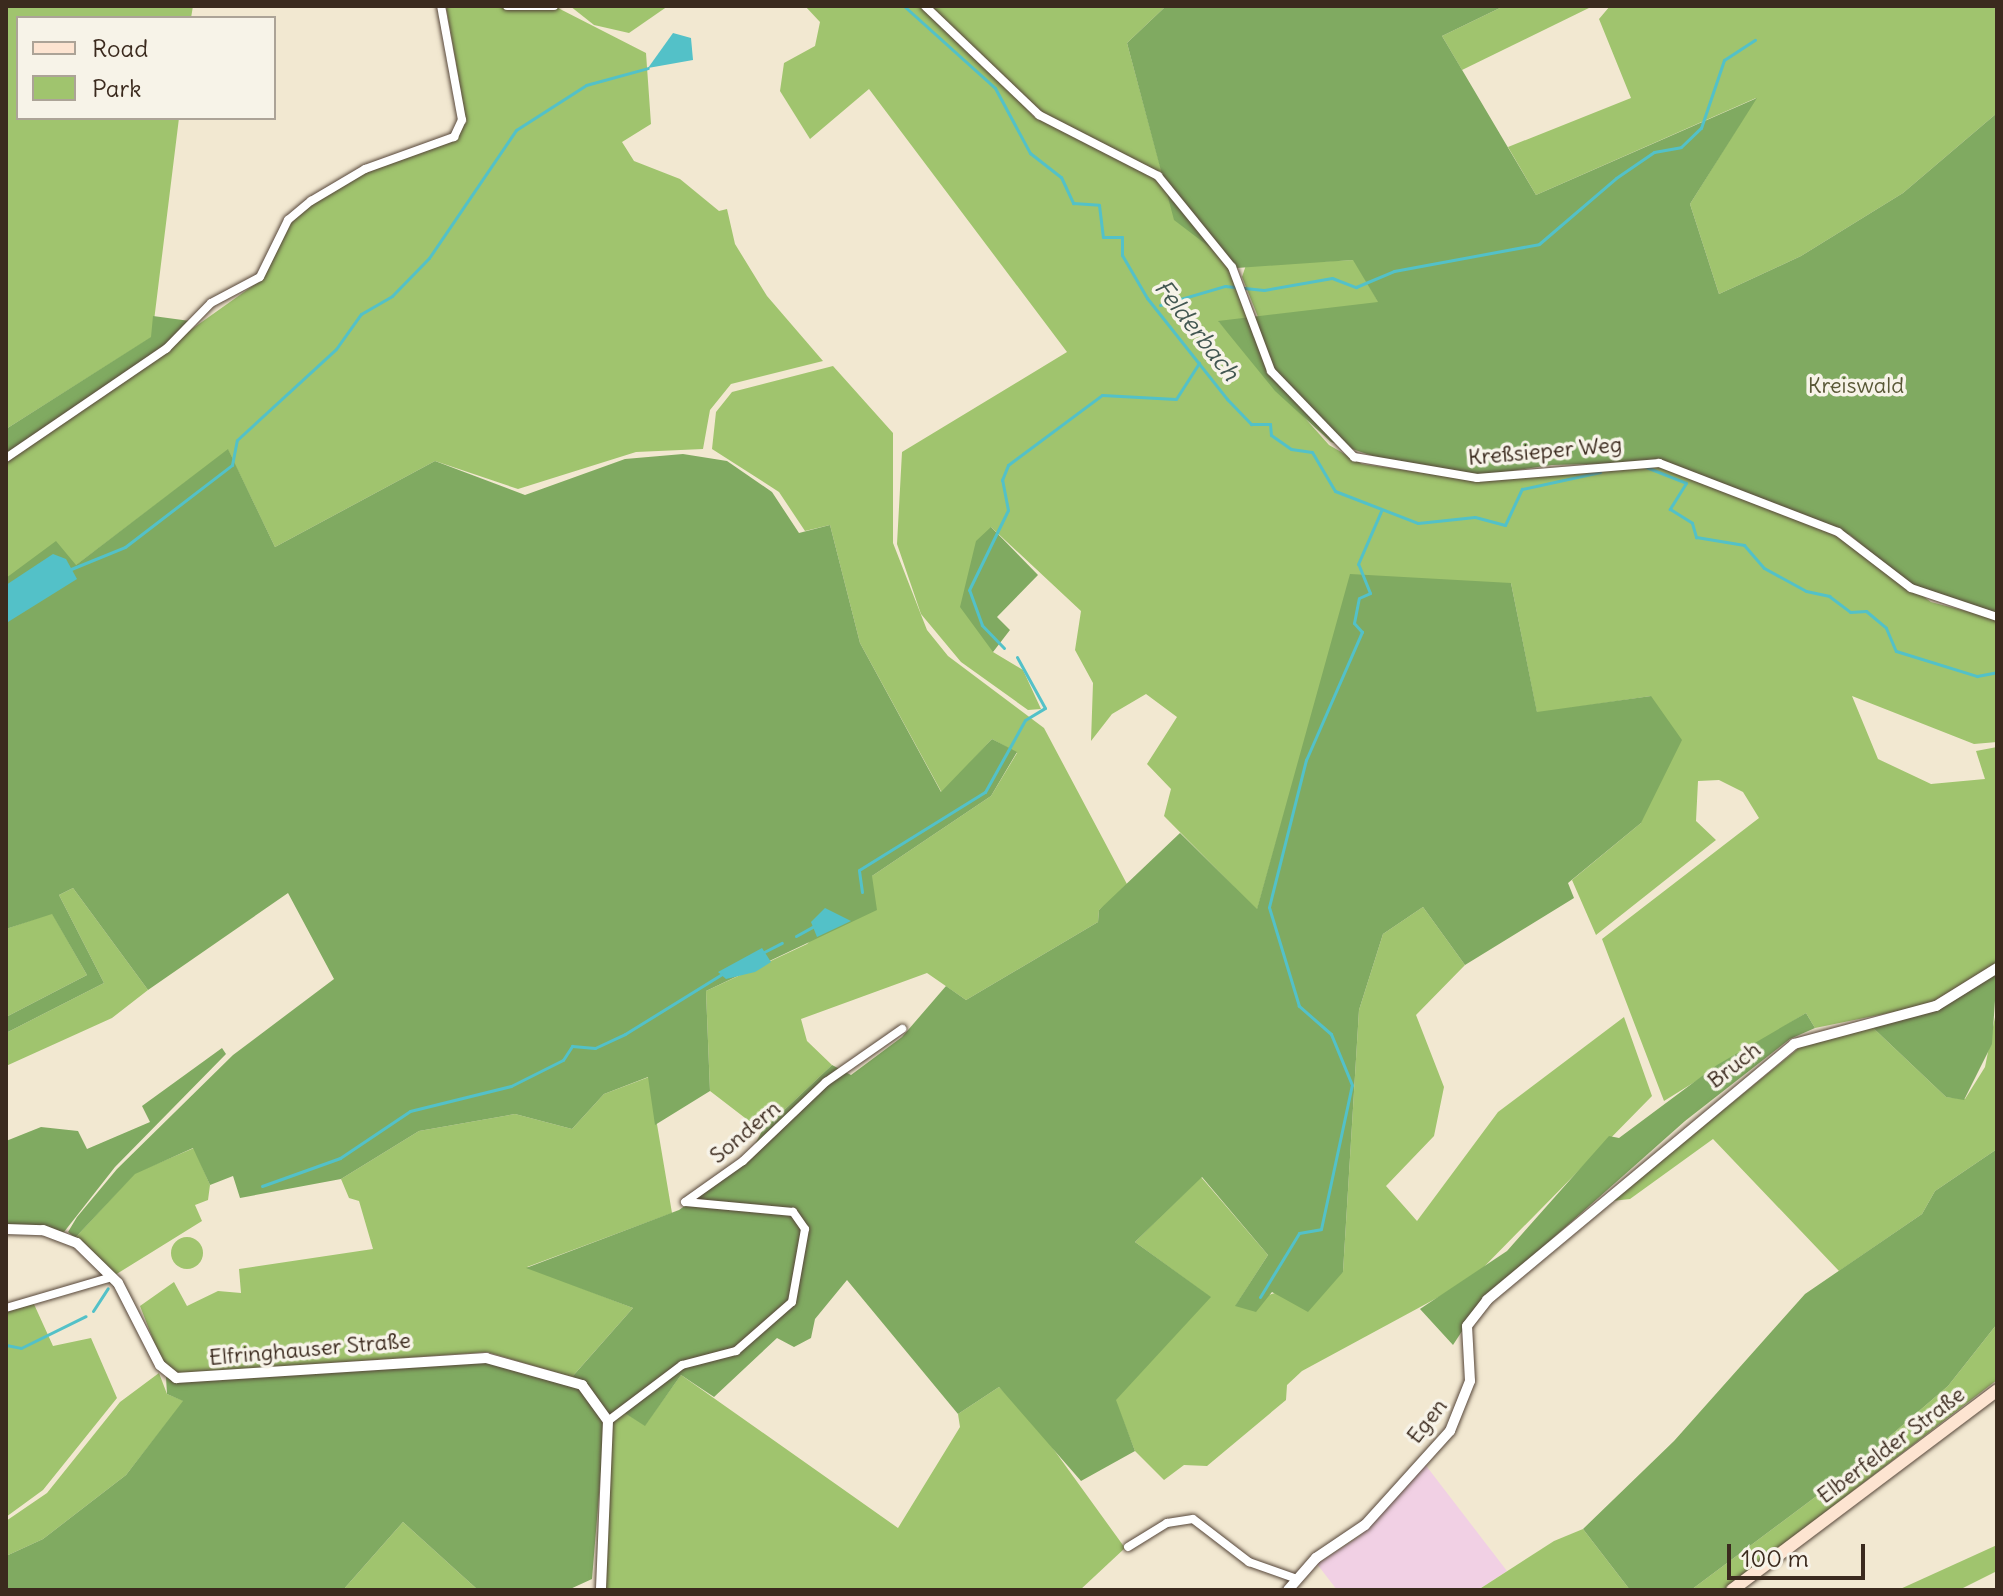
<!DOCTYPE html>
<html>
<head>
<meta charset="utf-8">
<style>
	body { margin:0 }
	#map { position:relative; width:2003px; height:1596px; overflow:hidden; background:#f2e8d1; font-family:Delius,sans-serif }
	div>[style] { position:absolute }
	.built>* { inset:0; background:#f1d0e4 }
	.green>* { inset:0; background:#a0c46e }
	.round { border-radius:50% }
	.forest>* { inset:0; background:#80aa61 }
	.water>* { inset:0; background:#53c1c8 }
	.stream>* { height:3px; margin:-1.5px; padding:0 1.5px; transform-origin:1.5px; border-radius:1.5px; background:#53c1c8 }
	.roads { filter:drop-shadow(0 0 2px #564639) drop-shadow(0 0 2px #564639) }
	.minor>* { height:8px; margin:-4px; padding:0 4px; transform-origin:4px; border-radius:4px; background:#fff }
	.tertiary>* { height:10px; margin:-5px; padding:0 5px; transform-origin:5px; border-radius:5px; background:#fff }
	.secondary>* { height:12px; margin:-6px; padding:0 6px; transform-origin:6px; border-radius:6px; background:#fde4d1 }
	span { translate:-50% -50%; white-space:nowrap; text-align:center; line-height:1.15; -webkit-text-stroke:7px #f7f3e8; paint-order:stroke }
	.park-label { font-size:22px; color:#595836 }
	.street-label { font-size:22px; color:#3b2a1e }
	.water-label { font-size:24px; color:#425751; font-style:italic }
	.frame { position:absolute; inset:0; border:8px solid #3b2a1e; pointer-events:none }
	.legend { position:absolute; left:16px; top:16px; width:260px; height:104px; box-sizing:border-box; background:#f7f3e8; border:2px solid #aca397; margin:0; padding:10px 14px; list-style:none; font-size:24px; color:#3b2a1e }
	.legend li { display:flex; align-items:center; gap:16px; height:40px }
	.legend b { width:40px; border:2px solid #aca397 }
	.scale { position:absolute; left:1727px; top:1544px; width:138px; height:36px; box-sizing:border-box; border:4px solid #3b2a1e; border-top:0; padding-left:10px; font-size:24px; line-height:28px; white-space:nowrap; color:#3b2a1e; -webkit-text-stroke:6px #f7f3e8; paint-order:stroke }
</style>
</head>
<body>
<div id="map">
	<div class="built">
		<i style="clip-path:polygon(1424px 1463px,1507px 1571px,1478px 1590px,1337px 1590px,1317px 1564px,1360px 1536px)"></i>
	</div>
	<div class="green">
		<i style="clip-path:polygon(6px 6px,193px 6px,191px 18px,18px 18px,18px 118px,179px 118px,152px 337px,6px 429px)"></i>
		<i style="clip-path:polygon(446px 6px,558px 8px,646px 53px,651px 124px,622px 142px,634px 161px,680px 179px,719px 211px,727px 209px,735px 244px,767px 296px,823px 361px,731px 384px,710px 410px,703px 449px,636px 452px,518px 489px,435px 461px,275px 547px,228px 450px,75px 566px,6px 578px,6px 461px,261px 280px,289px 225px,311px 204px,351px 179px,456px 138px,466px 120px)"></i>
		<i style="clip-path:polygon(570px 6px,668px 6px,629px 33px,594px 25px)"></i>
		<i style="clip-path:polygon(805px 6px,922px 6px,976px 49px,1033px 116px,1159px 180px,1230px 270px,1249px 318px,1219px 322px,1329px 445px,1362px 464px,1480px 481px,1621px 463px,1664px 467px,1729px 487px,1851px 543px,1931px 602px,1997px 619px,1997px 742px,1974px 744px,1852px 696px,1878px 759px,1931px 784px,1985px 779px,1976px 751px,1997px 747px,1997px 962px,1928px 1005px,1815px 1028px,1806px 1013px,1664px 1101px,1602px 939px,1759px 818px,1743px 792px,1719px 780px,1698px 781px,1696px 821px,1716px 840px,1596px 935px,1572px 880px,1641px 823px,1651px 696px,1537px 713px,1511px 583px,1307px 733px,1257px 910px,1164px 816px,1171px 789px,1147px 764px,1177px 717px,1146px 694px,1112px 714px,1091px 741px,1093px 683px,1075px 650px,1081px 611px,991px 527px,993px 652px,1023px 670px,1041px 709px,1028px 710px,961px 662px,921px 614px,897px 544px,902px 452px,1067px 352px,869px 89px,810px 139px,780px 91px,784px 63px,815px 46px,820px 22px)"></i>
		<i style="clip-path:polygon(927px 6px,1166px 6px,1127px 43px,1162px 173px,1052px 121px)"></i>
		<i style="clip-path:polygon(1504px 6px,1593px 6px,1462px 70px,1442px 36px)"></i>
		<i style="clip-path:polygon(1610px 6px,1997px 6px,1997px 113px,1903px 193px,1801px 256px,1719px 294px,1690px 204px,1756px 98px,1536px 195px,1508px 147px,1631px 98px,1599px 19px)"></i>
		<i style="clip-path:polygon(1354px 260px,1379px 303px,1258px 317px,1242px 277px,1246px 265px)"></i>
		<i style="clip-path:polygon(833px 366px,893px 433px,893px 543px,927px 630px,948px 656px,1044px 728px,1128px 886px,1099px 910px,1098px 922px,966px 1000px,927px 973px,801px 1019px,807px 1041px,832px 1065px,762px 1131px,710px 1091px,706px 991px,807px 944px,872px 876px,991px 796px,1017px 753px,992px 739px,942px 793px,860px 643px,830px 525px,805px 531px,779px 492px,712px 449px,716px 412px,732px 392px)"></i>
		<i style="clip-path:polygon(73px 888px,148px 990px,112px 1018px,6px 1066px,6px 1033px,104px 983px,59px 895px)"></i>
		<i style="clip-path:polygon(1423px 907px,1465px 965px,1416px 1015px,1444px 1087px,1434px 1136px,1386px 1186px,1417px 1221px,1498px 1112px,1624px 1017px,1652px 1096px,1472px 1279px,1302px 1371px,1287px 1385px,1286px 1400px,1207px 1466px,1184px 1465px,1164px 1480px,1135px 1451px,1115px 1400px,1210px 1297px,1135px 1242px,1201px 1177px,1268px 1255px,1236px 1305px,1343px 1272px,1359px 1010px,1383px 934px)"></i>
		<i style="clip-path:polygon(52px 913px,87px 975px,6px 1017px,6px 929px)"></i>
		<i style="clip-path:polygon(1997px 1007px,1997px 1149px,1935px 1191px,1922px 1214px,1839px 1271px,1713px 1139px,1630px 1199px,1612px 1201px,1810px 1039px,1869px 1024px,1946px 1097px,1965px 1099px,1985px 1067px)"></i>
		<i style="clip-path:polygon(649px 1077px,672px 1213px,527px 1267px,633px 1308px,572px 1377px,487px 1352px,177px 1374px,161px 1360px,140px 1306px,174px 1282px,187px 1306px,218px 1291px,241px 1293px,239px 1269px,373px 1249px,359px 1201px,349px 1198px,341px 1179px,419px 1131px,515px 1114px,572px 1129px,604px 1094px)"></i>
		<i style="clip-path:polygon(194px 1148px,210px 1185px,208px 1200px,195px 1205px,202px 1221px,115px 1275px,75px 1238px,135px 1173px)"></i>
		<i class="round" style="left:171px;top:1237px;width:32px;height:32px"></i>
		<i style="clip-path:polygon(33px 1302px,53px 1346px,91px 1338px,117px 1398px,43px 1490px,6px 1517px,6px 1311px)"></i>
		<i style="clip-path:polygon(1997px 1324px,1997px 1380px,1724px 1590px,1691px 1590px,1846px 1474px,1948px 1386px)"></i>
		<i style="clip-path:polygon(159px 1373px,167px 1394px,184px 1401px,126px 1475px,43px 1539px,6px 1556px,6px 1521px,47px 1493px,120px 1402px)"></i>
		<i style="clip-path:polygon(681px 1375px,898px 1528px,960px 1427px,958px 1414px,999px 1387px,1031px 1418px,1125px 1548px,1080px 1590px,605px 1590px,609px 1422px,625px 1413px,645px 1425px)"></i>
		<i style="clip-path:polygon(403px 1522px,478px 1590px,343px 1590px)"></i>
		<i style="clip-path:polygon(1583px 1529px,1630px 1590px,1478px 1590px,1554px 1541px)"></i>
		<i style="clip-path:polygon(1997px 1545px,1997px 1571px,1959px 1590px,1898px 1590px)"></i>
	</div>
	<div class="forest">
		<i style="clip-path:polygon(1166px 6px,1504px 6px,1442px 36px,1536px 195px,1757px 98px,1690px 204px,1719px 294px,1801px 256px,1903px 193px,1997px 113px,1997px 613px,1910px 585px,1850px 535px,1666px 462px,1552px 465px,1477px 476px,1415px 470px,1331px 442px,1275px 391px,1218px 321px,1378px 302px,1353px 260px,1237px 268px,1174px 220px,1127px 43px)"></i>
		<i style="clip-path:polygon(153px 316px,190px 321px,163px 349px,6px 455px,6px 429px,151px 337px)"></i>
		<i style="clip-path:polygon(228px 449px,275px 547px,435px 461px,525px 495px,625px 459px,683px 454px,727px 461px,772px 492px,799px 533px,830px 525px,860px 643px,941px 792px,992px 739px,1017px 752px,991px 796px,872px 876px,877px 910px,706px 991px,710px 1091px,655px 1125px,648px 1077px,604px 1094px,572px 1129px,515px 1114px,419px 1131px,341px 1179px,240px 1198px,233px 1176px,210px 1185px,193px 1148px,135px 1174px,75px 1238px,68px 1232px,77px 1217px,117px 1169px,233px 1055px,334px 979px,288px 893px,148px 990px,73px 888px,59px 895px,104px 983px,6px 1033px,6px 1017px,87px 975px,52px 914px,6px 929px,6px 578px,56px 541px,76px 565px)"></i>
		<i style="clip-path:polygon(991px 527px,1038px 575px,997px 617px,1010px 630px,993px 652px,960px 607px,976px 541px)"></i>
		<i style="clip-path:polygon(1350px 574px,1511px 583px,1537px 712px,1651px 696px,1682px 740px,1641px 823px,1568px 883px,1574px 898px,1465px 965px,1423px 907px,1383px 934px,1359px 1010px,1343px 1272px,1308px 1312px,1272px 1292px,1256px 1312px,1235px 1306px,1268px 1255px,1202px 1177px,1135px 1242px,1211px 1297px,1116px 1400px,1135px 1451px,1081px 1481px,999px 1387px,958px 1414px,847px 1280px,815px 1319px,811px 1338px,794px 1347px,777px 1338px,714px 1397px,681px 1375px,645px 1426px,623px 1412px,605px 1423px,592px 1579px,568px 1590px,478px 1590px,403px 1522px,343px 1590px,6px 1590px,6px 1556px,43px 1539px,126px 1475px,183px 1401px,167px 1394px,166px 1377px,192px 1382px,350px 1365px,487px 1362px,565px 1385px,633px 1308px,526px 1268px,679px 1210px,745px 1163px,762px 1131px,832px 1065px,851px 1075px,902px 1037px,946px 986px,966px 1000px,1098px 922px,1099px 910px,1180px 833px,1257px 909px)"></i>
		<i style="clip-path:polygon(1997px 972px,1992px 1044px,1964px 1100px,1946px 1097px,1869px 1024px,1931px 1011px)"></i>
		<i style="clip-path:polygon(1806px 1013px,1815px 1028px,1790px 1039px,1685px 1121px,1481px 1302px,1453px 1345px,1420px 1309px,1507px 1251px,1609px 1136px,1619px 1138px,1717px 1065px)"></i>
		<i style="clip-path:polygon(222px 1048px,226px 1054px,115px 1167px,64px 1232px,6px 1226px,6px 1141px,41px 1127px,78px 1131px,87px 1149px,150px 1122px,142px 1106px)"></i>
		<i style="clip-path:polygon(1997px 1149px,1997px 1324px,1948px 1386px,1846px 1474px,1691px 1590px,1630px 1590px,1583px 1529px,1674px 1441px,1805px 1294px,1922px 1214px,1935px 1191px)"></i>
	</div>
	<div class="water">
		<i style="clip-path:polygon(673px 33px,691px 38px,693px 60px,648px 68px)"></i>
		<i style="clip-path:polygon(53px 554px,66px 559px,77px 579px,8px 622px,6px 585px)"></i>
		<i style="clip-path:polygon(825px 908px,851px 921px,817px 937px,811px 922px)"></i>
		<i style="clip-path:polygon(762px 948px,771px 962px,755px 972px,726px 979px,718px 972px)"></i>
	</div>
	<div class="stream">
		<i style="left:904px;top:6px;width:122px;rotate:42deg"></i>
		<i style="left:995px;top:88px;width:74px;rotate:61.7deg"></i>
		<i style="left:1030px;top:153px;width:39px;rotate:38deg"></i>
		<i style="left:1061px;top:177px;width:29px;rotate:65deg"></i>
		<i style="left:1073px;top:203px;width:26px;rotate:4deg"></i>
		<i style="left:1099px;top:205px;width:32px;rotate:83deg"></i>
		<i style="left:1103px;top:237px;width:19px"></i>
		<i style="left:1122px;top:237px;width:18px;rotate:90deg"></i>
		<i style="left:1122px;top:255px;width:50px;rotate:59.8deg"></i>
		<i style="left:1147px;top:298px;width:129px;rotate:51.6deg"></i>
		<i style="left:1227px;top:399px;width:35px;rotate:46deg"></i>
		<i style="left:1251px;top:424px;width:19px"></i>
		<i style="left:1270px;top:424px;width:11px;rotate:85deg"></i>
		<i style="left:1271px;top:435px;width:24px;rotate:35deg"></i>
		<i style="left:1291px;top:449px;width:21px;rotate:8deg"></i>
		<i style="left:1312px;top:452px;width:45px;rotate:59.5deg"></i>
		<i style="left:1335px;top:491px;width:89px;rotate:21.1deg"></i>
		<i style="left:1418px;top:523px;width:57px;rotate:-6deg"></i>
		<i style="left:1475px;top:517px;width:31px;rotate:15deg"></i>
		<i style="left:1505px;top:525px;width:40px;rotate:-65deg"></i>
		<i style="left:1522px;top:489px;width:80px;rotate:-12.3deg"></i>
		<i style="left:1160px;top:305px;width:68px;rotate:-16.3deg"></i>
		<i style="left:1225px;top:286px;width:39px;rotate:6deg"></i>
		<i style="left:1264px;top:290px;width:69px;rotate:-10deg"></i>
		<i style="left:1332px;top:278px;width:26px;rotate:21deg"></i>
		<i style="left:1356px;top:287px;width:41px;rotate:-22.8deg"></i>
		<i style="left:1394px;top:271px;width:147px;rotate:-10.5deg"></i>
		<i style="left:1539px;top:244px;width:101px;rotate:-40.6deg"></i>
		<i style="left:1616px;top:178px;width:46px;rotate:-34.4deg"></i>
		<i style="left:1654px;top:152px;width:27px;rotate:-10deg"></i>
		<i style="left:1681px;top:147px;width:28px;rotate:-44deg"></i>
		<i style="left:1701px;top:128px;width:72px;rotate:-71.3deg"></i>
		<i style="left:1724px;top:60px;width:37px;rotate:-33deg"></i>
		<i style="left:1646px;top:467px;width:43px;rotate:21.8deg"></i>
		<i style="left:1686px;top:483px;width:31px;rotate:122deg"></i>
		<i style="left:1670px;top:509px;width:26px;rotate:32deg"></i>
		<i style="left:1692px;top:523px;width:15px;rotate:74deg"></i>
		<i style="left:1696px;top:537px;width:49px;rotate:9.5deg"></i>
		<i style="left:1744px;top:545px;width:30px;rotate:49deg"></i>
		<i style="left:1764px;top:568px;width:48px;rotate:28.7deg"></i>
		<i style="left:1806px;top:591px;width:24px;rotate:12deg"></i>
		<i style="left:1829px;top:596px;width:26px;rotate:37deg"></i>
		<i style="left:1850px;top:612px;width:16px;rotate:-4deg"></i>
		<i style="left:1866px;top:611px;width:26px;rotate:40deg"></i>
		<i style="left:1886px;top:628px;width:25px;rotate:67deg"></i>
		<i style="left:1896px;top:651px;width:85px;rotate:17.2deg"></i>
		<i style="left:1977px;top:676px;width:20px;rotate:-11deg"></i>
		<i style="left:71px;top:569px;width:58px;rotate:-22.2deg"></i>
		<i style="left:125px;top:547px;width:135px;rotate:-37.5deg"></i>
		<i style="left:232px;top:465px;width:25px;rotate:-79deg"></i>
		<i style="left:237px;top:440px;width:134px;rotate:-42.6deg"></i>
		<i style="left:336px;top:349px;width:43px;rotate:-54.5deg"></i>
		<i style="left:361px;top:314px;width:36px;rotate:-30deg"></i>
		<i style="left:392px;top:296px;width:53px;rotate:-45.8deg"></i>
		<i style="left:429px;top:258px;width:155px;rotate:-55.8deg"></i>
		<i style="left:516px;top:130px;width:83px;rotate:-32.7deg"></i>
		<i style="left:586px;top:85px;width:64px;rotate:-15.3deg"></i>
		<i style="left:1004px;top:648px;width:32px;rotate:-134deg"></i>
		<i style="left:982px;top:625px;width:37px;rotate:-110deg"></i>
		<i style="left:969px;top:590px;width:89px;rotate:-64deg"></i>
		<i style="left:1008px;top:510px;width:31px;rotate:-101deg"></i>
		<i style="left:1002px;top:480px;width:16px;rotate:-68deg"></i>
		<i style="left:1008px;top:465px;width:117px;rotate:-36.7deg"></i>
		<i style="left:1102px;top:395px;width:74px;rotate:3.1deg"></i>
		<i style="left:1176px;top:399px;width:43px;rotate:-57.4deg"></i>
		<i style="left:862px;top:892px;width:22px;rotate:-98deg"></i>
		<i style="left:859px;top:870px;width:148px;rotate:-31.8deg"></i>
		<i style="left:985px;top:792px;width:82px;rotate:-60.9deg"></i>
		<i style="left:1025px;top:720px;width:23px;rotate:-31deg"></i>
		<i style="left:1045px;top:708px;width:58px;rotate:-118.8deg"></i>
		<i style="left:796px;top:936px;width:21px;rotate:-29deg"></i>
		<i style="left:764px;top:952px;width:20px;rotate:-27deg"></i>
		<i style="left:262px;top:1186px;width:83px;rotate:-19.7deg"></i>
		<i style="left:340px;top:1158px;width:84px;rotate:-33.9deg"></i>
		<i style="left:410px;top:1111px;width:104px;rotate:-13.9deg"></i>
		<i style="left:511px;top:1086px;width:58px;rotate:-26.6deg"></i>
		<i style="left:563px;top:1060px;width:17px;rotate:-57deg"></i>
		<i style="left:572px;top:1046px;width:23px;rotate:5deg"></i>
		<i style="left:595px;top:1048px;width:33px;rotate:-25deg"></i>
		<i style="left:625px;top:1034px;width:114px;rotate:-31.7deg"></i>
		<i style="left:1260px;top:1297px;width:75px;rotate:-58.6deg"></i>
		<i style="left:1299px;top:1233px;width:22px;rotate:-10deg"></i>
		<i style="left:1321px;top:1229px;width:147px;rotate:-77.9deg"></i>
		<i style="left:1352px;top:1085px;width:55px;rotate:-112.4deg"></i>
		<i style="left:1331px;top:1034px;width:43px;rotate:-138.8deg"></i>
		<i style="left:1299px;top:1006px;width:103px;rotate:-106.9deg"></i>
		<i style="left:1269px;top:907px;width:152px;rotate:-75.9deg"></i>
		<i style="left:1306px;top:760px;width:140px;rotate:-66.4deg"></i>
		<i style="left:1362px;top:632px;width:12px;rotate:-132deg"></i>
		<i style="left:1354px;top:623px;width:25px;rotate:-79deg"></i>
		<i style="left:1359px;top:598px;width:12px;rotate:-24deg"></i>
		<i style="left:1370px;top:593px;width:31px;rotate:-112deg"></i>
		<i style="left:1358px;top:564px;width:58px;rotate:-66.5deg"></i>
		<i style="left:93px;top:1311px;width:27px;rotate:-57deg"></i>
		<i style="left:6px;top:1345px;width:15px;rotate:11deg"></i>
		<i style="left:21px;top:1348px;width:72px;rotate:-26.2deg"></i>
	</div>
	<div class="roads">
		<div class="minor">
			<i style="left:507px;top:6px;width:47px"></i>
			<i style="left:925px;top:6px;width:158px;rotate:43.7deg"></i>
			<i style="left:1039px;top:115px;width:134px;rotate:27.1deg"></i>
			<i style="left:1158px;top:176px;width:117px;rotate:50.9deg"></i>
			<i style="left:1232px;top:267px;width:111px;rotate:69.4deg"></i>
			<i style="left:1271px;top:371px;width:120px;rotate:46deg"></i>
			<i style="left:1354px;top:457px;width:125px;rotate:9.7deg"></i>
			<i style="left:1477px;top:478px;width:183px;rotate:-4.7deg"></i>
			<i style="left:1659px;top:463px;width:192px;rotate:21.1deg"></i>
			<i style="left:1838px;top:532px;width:92px;rotate:37.5deg"></i>
			<i style="left:1911px;top:588px;width:91px;rotate:18.6deg"></i>
			<i style="left:6px;top:458px;width:194px;rotate:-34.3deg"></i>
			<i style="left:166px;top:349px;width:64px;rotate:-45.6deg"></i>
			<i style="left:211px;top:303px;width:55px;rotate:-28deg"></i>
			<i style="left:260px;top:277px;width:64px;rotate:-63.8deg"></i>
			<i style="left:288px;top:220px;width:30px;rotate:-40deg"></i>
			<i style="left:311px;top:201px;width:63px;rotate:-30.7deg"></i>
			<i style="left:365px;top:169px;width:95px;rotate:-19.8deg"></i>
			<i style="left:454px;top:137px;width:19px;rotate:-65deg"></i>
			<i style="left:462px;top:120px;width:116px;rotate:-100.4deg"></i>
			<i style="left:6px;top:1308px;width:110px;rotate:-16.3deg"></i>
			<i style="left:608px;top:1421px;width:93px;rotate:-37.1deg"></i>
			<i style="left:682px;top:1365px;width:56px;rotate:-14.5deg"></i>
			<i style="left:736px;top:1351px;width:74px;rotate:-41.2deg"></i>
			<i style="left:792px;top:1302px;width:74px;rotate:-79.9deg"></i>
			<i style="left:805px;top:1229px;width:21px;rotate:-125deg"></i>
			<i style="left:793px;top:1212px;width:108px;rotate:-174.7deg"></i>
			<i style="left:685px;top:1202px;width:71px;rotate:-35.3deg"></i>
			<i style="left:743px;top:1161px;width:115px;rotate:-43.6deg"></i>
			<i style="left:826px;top:1082px;width:93px;rotate:-34.9deg"></i>
			<i style="left:1128px;top:1547px;width:46px;rotate:-31.6deg"></i>
			<i style="left:1167px;top:1523px;width:26px;rotate:-9deg"></i>
			<i style="left:1193px;top:1519px;width:71px;rotate:37.5deg"></i>
			<i style="left:1249px;top:1562px;width:51px;rotate:19.5deg"></i>
		</div>
		<div class="tertiary">
			<i style="left:6px;top:1229px;width:37px;rotate:2deg"></i>
			<i style="left:43px;top:1230px;width:36px;rotate:21deg"></i>
			<i style="left:77px;top:1243px;width:57px;rotate:44.3deg"></i>
			<i style="left:118px;top:1283px;width:92px;rotate:62.9deg"></i>
			<i style="left:160px;top:1365px;width:21px;rotate:39deg"></i>
			<i style="left:176px;top:1378px;width:311px;rotate:-3.7deg"></i>
			<i style="left:486px;top:1358px;width:100px;rotate:15.7deg"></i>
			<i style="left:582px;top:1385px;width:44px;rotate:54.2deg"></i>
			<i style="left:608px;top:1421px;width:169px;rotate:92.4deg"></i>
			<i style="left:1288px;top:1590px;width:43px;rotate:-48.8deg"></i>
			<i style="left:1316px;top:1558px;width:59px;rotate:-34deg"></i>
			<i style="left:1365px;top:1525px;width:127px;rotate:-47.9deg"></i>
			<i style="left:1450px;top:1431px;width:54px;rotate:-68.2deg"></i>
			<i style="left:1470px;top:1381px;width:55px;rotate:-93.1deg"></i>
			<i style="left:1467px;top:1326px;width:33px;rotate:-52deg"></i>
			<i style="left:1487px;top:1300px;width:400px;rotate:-39.8deg"></i>
			<i style="left:1794px;top:1044px;width:147px;rotate:-15deg"></i>
			<i style="left:1936px;top:1006px;width:72px;rotate:-31.9deg"></i>
		</div>
		<div class="secondary">
			<i style="left:1732px;top:1590px;width:332px;rotate:-37deg"></i>
		</div>
	</div>
	<div class="park-label">
		<span style="left:1856px;top:386px">Kreiswald</span>
	</div>
	<div class="street-label">
		<span style="left:1545px;top:451px;rotate:-5deg">Kreßsieper Weg</span>
		<span style="left:1734px;top:1065px;rotate:-38deg">Bruch</span>
		<span style="left:745px;top:1132px;rotate:-40deg">Sondern</span>
		<span style="left:310px;top:1349px;rotate:-5deg">Elfringhauser Straße</span>
		<span style="left:1427px;top:1421px;rotate:-52deg">Egen</span>
		<span style="left:1891px;top:1445px;rotate:-37deg">Elberfelder Straße</span>
	</div>
	<div class="water-label">
		<span style="left:1197px;top:330px;rotate:52deg">Felderbach</span>
	</div>
	<div class="frame"></div>
	<ul class="legend">
	<li><b style="height:10px;background:#fde4d1"></b>Road</li>
	<li><b style="height:22px;background:#a0c46e"></b>Park</li>
	</ul>
	<div class="scale">100 m</div>
</div>
</body>
</html>
